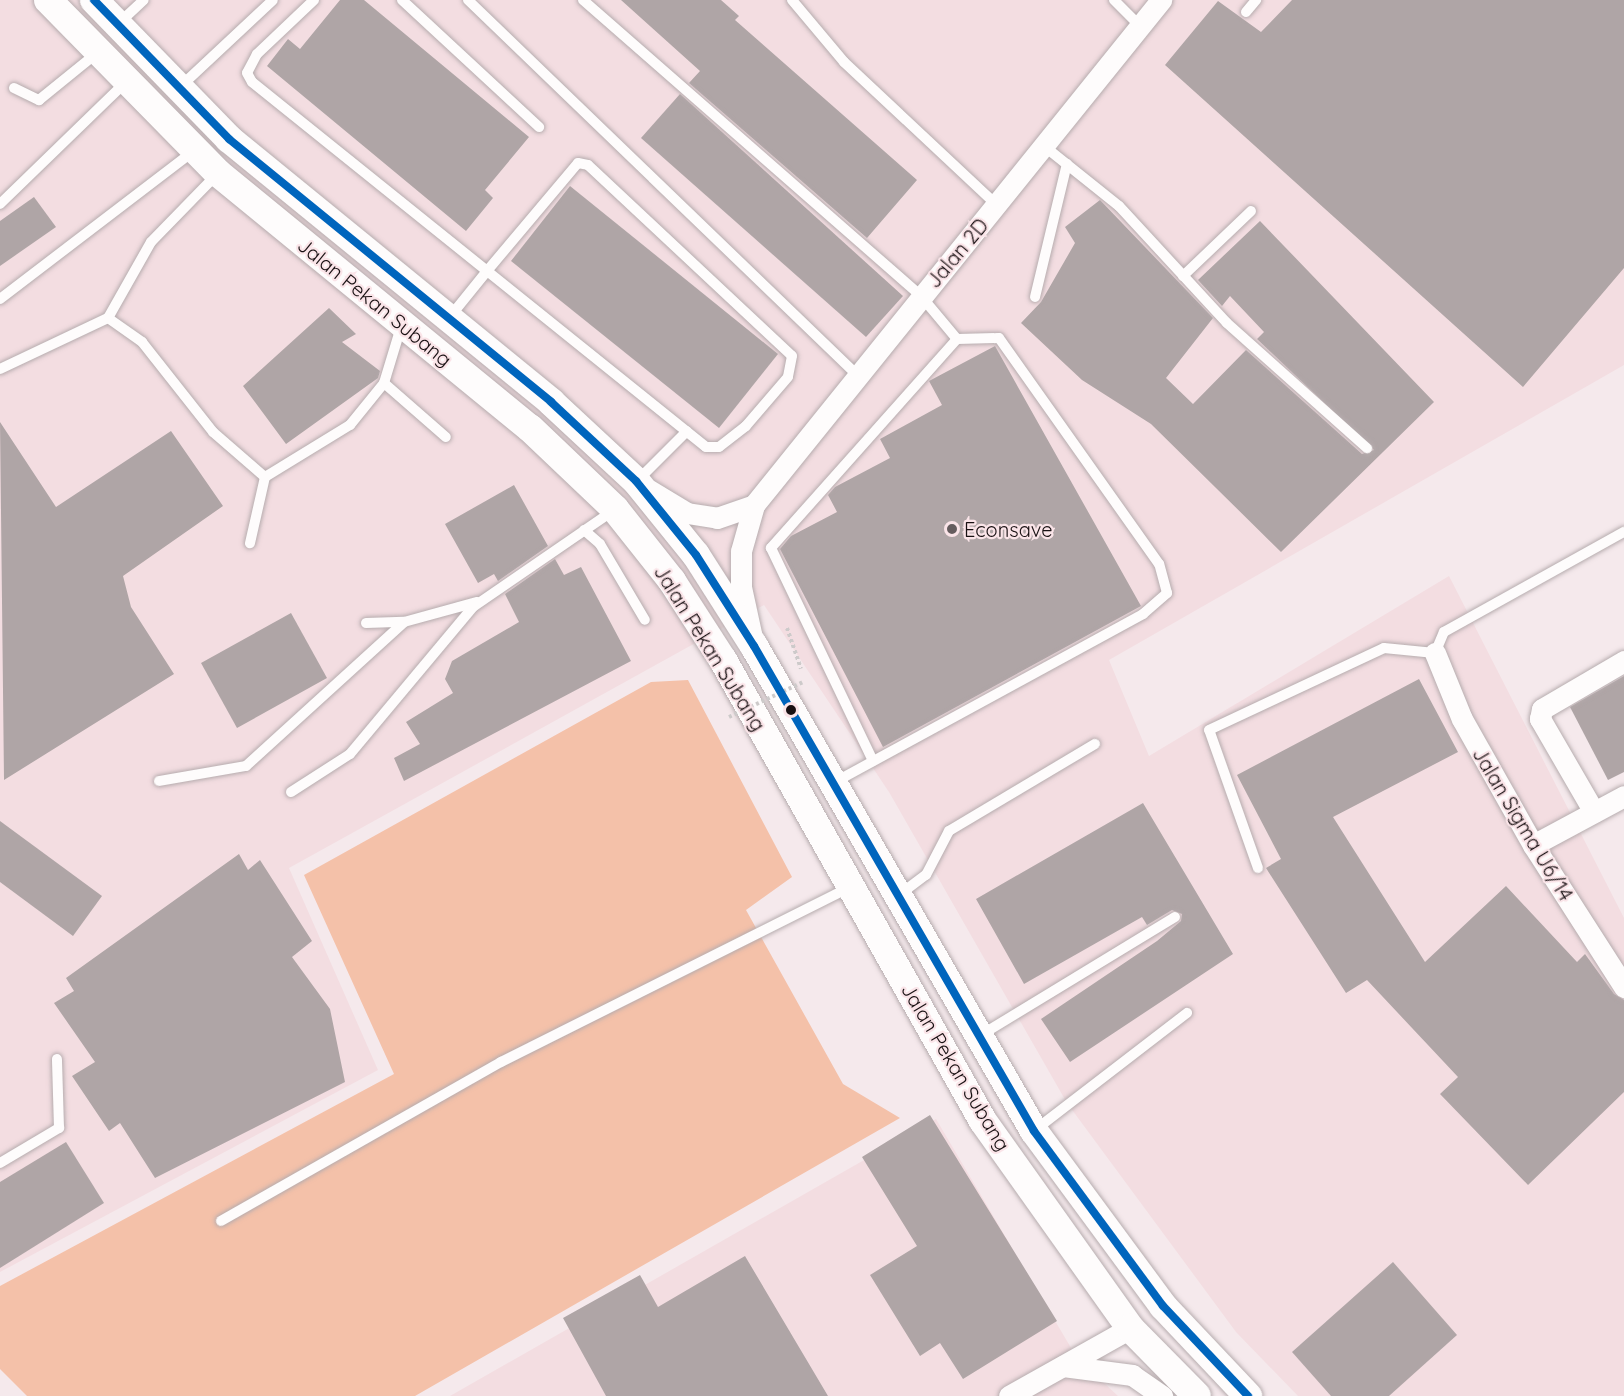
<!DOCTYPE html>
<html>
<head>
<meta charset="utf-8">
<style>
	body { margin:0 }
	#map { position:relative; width:1624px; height:1396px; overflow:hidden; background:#f5e9ec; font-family:Quicksand,sans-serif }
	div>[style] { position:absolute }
	.built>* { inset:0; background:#f3dde1 }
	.forest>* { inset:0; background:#f4c1a9 }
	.building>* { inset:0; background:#afa5a6 }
	.path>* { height:4px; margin-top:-2px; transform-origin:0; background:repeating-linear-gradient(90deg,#cdcaca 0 3px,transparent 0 6px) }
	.roads { filter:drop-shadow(0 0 2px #b6acae) drop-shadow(0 0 2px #b6acae) }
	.lane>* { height:10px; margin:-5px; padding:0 5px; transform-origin:5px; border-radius:5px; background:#fefcfc }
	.street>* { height:21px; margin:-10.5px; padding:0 10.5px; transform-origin:10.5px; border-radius:10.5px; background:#fefcfc }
	.secondary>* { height:28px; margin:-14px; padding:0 14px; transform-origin:14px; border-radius:14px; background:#fefcfc }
	.path-bridge>* { height:4px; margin-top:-2px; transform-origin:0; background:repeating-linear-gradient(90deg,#cdcaca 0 3px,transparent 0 6px) }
	.bus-1>* { height:8px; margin:-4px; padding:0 4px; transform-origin:4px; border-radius:4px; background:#0065bd }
	.dots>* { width:16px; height:16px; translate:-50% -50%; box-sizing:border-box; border:3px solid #fae4e8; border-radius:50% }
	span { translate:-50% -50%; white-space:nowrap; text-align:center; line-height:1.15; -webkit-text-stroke:4.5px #fae4e8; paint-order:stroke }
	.street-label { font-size:20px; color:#181012 }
	.poi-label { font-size:20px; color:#181012 }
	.left { translate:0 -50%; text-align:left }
</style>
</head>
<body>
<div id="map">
	<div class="built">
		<i style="clip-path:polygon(0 0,1624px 0,1624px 365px,1109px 660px,1149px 756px,1449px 576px,1624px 918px,1624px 1396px,1298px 1396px,1236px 1332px,1067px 1103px,889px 792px,764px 605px,289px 868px,378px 1070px,0 1272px)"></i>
		<i style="clip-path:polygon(936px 1119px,1077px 1358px,1118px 1396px,450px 1396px)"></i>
	</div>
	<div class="forest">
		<i style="clip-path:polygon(688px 680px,792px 877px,746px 910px,843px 1084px,900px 1118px,415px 1396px,27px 1396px,0 1369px,0 1286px,394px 1074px,304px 875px,651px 682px)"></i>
	</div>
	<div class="building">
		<i style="clip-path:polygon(340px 0,364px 0,529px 137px,485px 190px,493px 198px,466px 231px,267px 66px,288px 39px,300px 49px)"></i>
		<i style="clip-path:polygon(621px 0,721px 0,739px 16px,735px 20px,917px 180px,867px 238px,689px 83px,700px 71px)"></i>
		<i style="clip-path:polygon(1292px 0,1624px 0,1624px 268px,1523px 387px,1165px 65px,1218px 1px,1261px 32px)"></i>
		<i style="clip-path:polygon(680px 94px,903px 296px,866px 337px,641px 138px)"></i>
		<i style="clip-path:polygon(570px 186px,778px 354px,719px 428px,511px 261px)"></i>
		<i style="clip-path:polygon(34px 197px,56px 227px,0 266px,0 221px)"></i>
		<i style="clip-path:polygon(1100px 200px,1213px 318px,1166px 378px,1193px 404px,1246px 350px,1362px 454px,1374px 450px,1257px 339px,1264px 332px,1230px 296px,1222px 306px,1198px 280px,1260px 221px,1434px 402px,1281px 552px,1151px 424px,1082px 380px,1021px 323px,1041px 302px,1075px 243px,1065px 227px)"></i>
		<i style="clip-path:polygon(329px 308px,356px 334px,342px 342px,380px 371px,378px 378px,286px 444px,243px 386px)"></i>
		<i style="clip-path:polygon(995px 346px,1141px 606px,883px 747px,780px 549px,791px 536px,837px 512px,828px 495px,835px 487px,890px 458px,880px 439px,942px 405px,929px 381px)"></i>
		<i style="clip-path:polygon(0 422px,56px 507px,171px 431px,223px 506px,123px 576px,131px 607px,174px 674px,4px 780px)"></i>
		<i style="clip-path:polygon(514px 485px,548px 546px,498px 581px,494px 574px,478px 583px,445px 524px)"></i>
		<i style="clip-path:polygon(555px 559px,564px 575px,581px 567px,631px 661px,404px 781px,394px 758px,420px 744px,406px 722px,453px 693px,445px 679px,452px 661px,519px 622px,505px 594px)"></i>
		<i style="clip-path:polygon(291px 613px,327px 678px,237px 728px,201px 663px)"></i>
		<i style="clip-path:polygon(1624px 676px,1624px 772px,1608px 780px,1570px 707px)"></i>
		<i style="clip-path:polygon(1419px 679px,1458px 752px,1333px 817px,1425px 962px,1506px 886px,1577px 962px,1585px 954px,1614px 994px,1624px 1000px,1624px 1092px,1528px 1185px,1440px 1094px,1458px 1077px,1367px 980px,1346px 993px,1266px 868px,1281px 859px,1237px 775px)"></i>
		<i style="clip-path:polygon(1143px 803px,1233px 954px,1070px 1062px,1041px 1019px,1157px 941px,1181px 921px,1182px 914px,1172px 910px,1147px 925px,1142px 917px,1024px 984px,976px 899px)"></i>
		<i style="clip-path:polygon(0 821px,102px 896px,73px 936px,0 882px)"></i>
		<i style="clip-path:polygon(239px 854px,248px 870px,260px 860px,312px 941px,292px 957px,330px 1009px,345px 1082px,155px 1178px,120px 1123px,109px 1131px,72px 1076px,95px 1062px,54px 1003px,74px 991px,66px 978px)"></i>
		<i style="clip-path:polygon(930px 1115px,1057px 1321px,963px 1379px,940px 1343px,920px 1356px,870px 1275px,917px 1246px,862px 1157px)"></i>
		<i style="clip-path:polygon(66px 1142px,104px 1203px,0 1268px,0 1182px)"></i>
		<i style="clip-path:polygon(745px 1256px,828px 1396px,606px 1396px,563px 1318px,640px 1275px,658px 1307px)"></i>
		<i style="clip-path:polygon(1393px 1262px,1457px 1335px,1389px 1396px,1331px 1396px,1292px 1352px)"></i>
	</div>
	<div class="path">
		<i style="left:787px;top:628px;width:43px;rotate:71.1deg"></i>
	</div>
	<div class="roads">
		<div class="lane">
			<i style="left:314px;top:0;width:79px;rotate:136.5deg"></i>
			<i style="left:257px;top:54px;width:21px;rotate:118deg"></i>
			<i style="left:247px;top:73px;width:10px;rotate:61deg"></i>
			<i style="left:252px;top:82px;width:302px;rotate:38.8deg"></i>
			<i style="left:487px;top:271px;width:60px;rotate:129deg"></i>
			<i style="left:402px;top:0;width:187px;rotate:42.8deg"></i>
			<i style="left:468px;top:0;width:537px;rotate:43.94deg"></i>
			<i style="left:583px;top:0;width:449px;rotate:41.2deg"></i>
			<i style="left:921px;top:296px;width:56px;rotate:50.1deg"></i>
			<i style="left:957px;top:339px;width:280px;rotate:131.7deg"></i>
			<i style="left:771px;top:548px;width:236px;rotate:64.4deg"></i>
			<i style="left:792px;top:0;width:81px;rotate:50deg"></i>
			<i style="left:844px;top:62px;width:209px;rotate:43.1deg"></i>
			<i style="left:1114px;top:0;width:37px;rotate:45deg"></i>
			<i style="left:1246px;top:12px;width:16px;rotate:-50deg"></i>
			<i style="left:118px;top:24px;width:35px;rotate:-43deg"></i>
			<i style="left:180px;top:87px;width:127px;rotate:-43.1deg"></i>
			<i style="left:14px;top:88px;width:28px;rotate:26deg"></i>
			<i style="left:39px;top:100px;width:76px;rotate:-39.1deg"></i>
			<i style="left:1044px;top:146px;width:96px;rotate:38.7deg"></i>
			<i style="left:1119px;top:206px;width:159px;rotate:47.3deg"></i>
			<i style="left:1227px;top:323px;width:188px;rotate:41.8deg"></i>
			<i style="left:578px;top:163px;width:10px;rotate:11deg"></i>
			<i style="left:588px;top:165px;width:279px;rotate:43.1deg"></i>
			<i style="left:792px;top:356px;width:21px;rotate:101deg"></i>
			<i style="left:788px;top:377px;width:65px;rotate:130.6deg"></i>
			<i style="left:746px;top:426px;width:34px;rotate:142deg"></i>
			<i style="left:719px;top:447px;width:13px;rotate:180deg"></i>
			<i style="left:706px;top:447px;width:281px;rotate:-141.2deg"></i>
			<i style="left:487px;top:271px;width:141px;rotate:-49.9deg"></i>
			<i style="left:0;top:204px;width:175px;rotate:-44.1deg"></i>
			<i style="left:1183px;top:276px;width:94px;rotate:-43.7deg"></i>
			<i style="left:1035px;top:297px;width:137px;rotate:-76.5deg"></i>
			<i style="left:0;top:299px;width:245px;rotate:-37.4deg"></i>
			<i style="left:108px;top:318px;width:42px;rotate:35.2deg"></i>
			<i style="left:142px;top:342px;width:115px;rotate:51.7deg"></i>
			<i style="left:213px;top:432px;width:69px;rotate:40.9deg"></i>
			<i style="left:265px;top:477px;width:68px;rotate:102.8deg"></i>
			<i style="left:0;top:369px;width:119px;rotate:-25.3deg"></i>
			<i style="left:108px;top:318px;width:87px;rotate:-60.5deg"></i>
			<i style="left:151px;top:242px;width:96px;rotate:-45.8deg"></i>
			<i style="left:384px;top:383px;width:82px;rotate:41.1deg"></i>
			<i style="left:265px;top:477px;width:100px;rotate:-31.5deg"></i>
			<i style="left:350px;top:425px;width:54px;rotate:-51deg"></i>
			<i style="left:384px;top:383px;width:59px;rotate:-73.1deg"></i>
			<i style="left:638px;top:480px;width:69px;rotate:-45deg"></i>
			<i style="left:584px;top:530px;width:21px;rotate:41deg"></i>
			<i style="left:600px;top:544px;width:88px;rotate:59.4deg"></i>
			<i style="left:366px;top:623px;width:38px;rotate:-2deg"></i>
			<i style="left:404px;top:622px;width:76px;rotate:-15.3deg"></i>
			<i style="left:159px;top:781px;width:88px;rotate:-9.8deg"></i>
			<i style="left:246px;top:766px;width:214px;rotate:-42.3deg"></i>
			<i style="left:835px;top:782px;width:351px;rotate:-28.6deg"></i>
			<i style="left:1143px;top:614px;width:32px;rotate:-41deg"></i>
			<i style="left:1167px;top:593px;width:30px;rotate:-105deg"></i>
			<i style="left:1159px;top:564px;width:277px;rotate:-125.3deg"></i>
			<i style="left:999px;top:338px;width:42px;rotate:178.6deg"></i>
			<i style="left:291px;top:792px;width:70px;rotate:-32.8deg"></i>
			<i style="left:350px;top:754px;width:192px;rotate:-50.1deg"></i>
			<i style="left:473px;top:607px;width:171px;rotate:-34.5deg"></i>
			<i style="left:1258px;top:868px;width:146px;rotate:-109.5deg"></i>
			<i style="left:1209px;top:730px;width:193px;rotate:-25.1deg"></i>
			<i style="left:1384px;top:648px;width:51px;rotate:5.6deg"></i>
			<i style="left:1435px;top:653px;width:23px;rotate:-67deg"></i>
			<i style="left:1444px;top:632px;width:206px;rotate:-29.1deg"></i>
			<i style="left:899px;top:895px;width:34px;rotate:-37deg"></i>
			<i style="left:926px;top:875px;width:50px;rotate:-62.4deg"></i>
			<i style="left:949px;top:831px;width:170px;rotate:-30.8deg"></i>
			<i style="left:981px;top:1035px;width:227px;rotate:-31.3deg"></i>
			<i style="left:1035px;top:1130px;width:192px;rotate:-37.6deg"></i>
			<i style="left:0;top:1163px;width:69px;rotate:-30.7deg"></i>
			<i style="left:59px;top:1128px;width:69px;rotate:-91.7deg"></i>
			<i style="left:221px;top:1221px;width:322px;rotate:-29.6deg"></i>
			<i style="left:501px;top:1062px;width:389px;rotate:-26.6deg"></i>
		</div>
		<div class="street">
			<i style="left:649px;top:490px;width:44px;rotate:31.2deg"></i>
			<i style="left:687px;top:513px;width:30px;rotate:9deg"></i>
			<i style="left:717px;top:518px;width:39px;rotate:-19deg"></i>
			<i style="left:751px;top:633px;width:47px;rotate:-102.3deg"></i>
			<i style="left:741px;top:587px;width:36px;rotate:-90deg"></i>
			<i style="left:741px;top:551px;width:48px;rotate:-74.2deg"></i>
			<i style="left:754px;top:505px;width:649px;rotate:-51.13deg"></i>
			<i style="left:1435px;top:653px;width:71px;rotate:67.8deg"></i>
			<i style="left:1462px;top:719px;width:145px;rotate:60.6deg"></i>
			<i style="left:1533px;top:845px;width:169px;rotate:57.3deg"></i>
			<i style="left:1594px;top:812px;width:108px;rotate:-120.1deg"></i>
			<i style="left:1540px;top:719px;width:10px;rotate:-79deg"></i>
			<i style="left:1542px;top:709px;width:95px;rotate:-30.3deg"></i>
			<i style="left:1533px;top:845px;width:103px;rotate:-28.3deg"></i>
			<i style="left:1063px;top:1366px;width:70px;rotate:7.4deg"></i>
			<i style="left:1132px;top:1375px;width:37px;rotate:35deg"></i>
			<i style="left:1009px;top:1396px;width:139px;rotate:-29.3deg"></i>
		</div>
		<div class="secondary">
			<i style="left:48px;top:0;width:243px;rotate:45.5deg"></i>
			<i style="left:218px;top:173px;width:403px;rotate:39.3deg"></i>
			<i style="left:530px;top:428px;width:117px;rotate:43.6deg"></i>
			<i style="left:615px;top:509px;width:92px;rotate:51.6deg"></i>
			<i style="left:672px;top:581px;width:94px;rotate:57.2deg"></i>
			<i style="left:723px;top:660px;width:529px;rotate:60.58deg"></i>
			<i style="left:983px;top:1121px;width:254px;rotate:54.6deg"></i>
			<i style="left:1130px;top:1328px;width:95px;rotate:45.4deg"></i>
			<i style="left:94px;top:0;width:194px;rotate:45.8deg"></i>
			<i style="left:229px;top:139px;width:416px;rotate:39.2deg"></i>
			<i style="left:551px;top:402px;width:116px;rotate:42.9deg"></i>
			<i style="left:636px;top:481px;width:95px;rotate:51deg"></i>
			<i style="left:696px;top:555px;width:108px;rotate:57.5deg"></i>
			<i style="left:754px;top:646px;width:560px;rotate:60deg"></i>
			<i style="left:1034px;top:1131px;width:217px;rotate:53.6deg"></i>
			<i style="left:1163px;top:1306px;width:124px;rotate:46.6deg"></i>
		</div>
	</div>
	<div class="path-bridge">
		<i style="left:729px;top:717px;width:84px;rotate:-25.3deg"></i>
	</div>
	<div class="bus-1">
		<i style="left:94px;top:0;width:194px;rotate:45.8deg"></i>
		<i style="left:229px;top:139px;width:416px;rotate:39.2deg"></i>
		<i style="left:551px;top:402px;width:116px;rotate:42.9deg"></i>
		<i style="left:636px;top:481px;width:95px;rotate:51deg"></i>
		<i style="left:696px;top:555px;width:108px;rotate:57.5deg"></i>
		<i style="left:754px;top:646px;width:560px;rotate:60deg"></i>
		<i style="left:1034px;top:1131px;width:217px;rotate:53.6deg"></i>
		<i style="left:1163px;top:1306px;width:124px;rotate:46.6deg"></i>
	</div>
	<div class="dots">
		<i style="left:952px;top:529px;background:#655c5e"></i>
		<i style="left:791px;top:710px;background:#181012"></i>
	</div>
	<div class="street-label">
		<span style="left:957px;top:253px;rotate:-50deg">Jalan 2D</span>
		<span style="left:375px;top:302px;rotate:39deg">Jalan Pekan Subang</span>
		<span style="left:710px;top:648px;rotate:58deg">Jalan Pekan Subang</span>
		<span style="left:1523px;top:824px;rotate:59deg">Jalan Sigma U6/14</span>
		<span style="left:956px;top:1067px;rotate:59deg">Jalan Pekan Subang</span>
	</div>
	<div class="poi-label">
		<span class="left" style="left:964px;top:529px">Econsave</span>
	</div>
</div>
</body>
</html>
